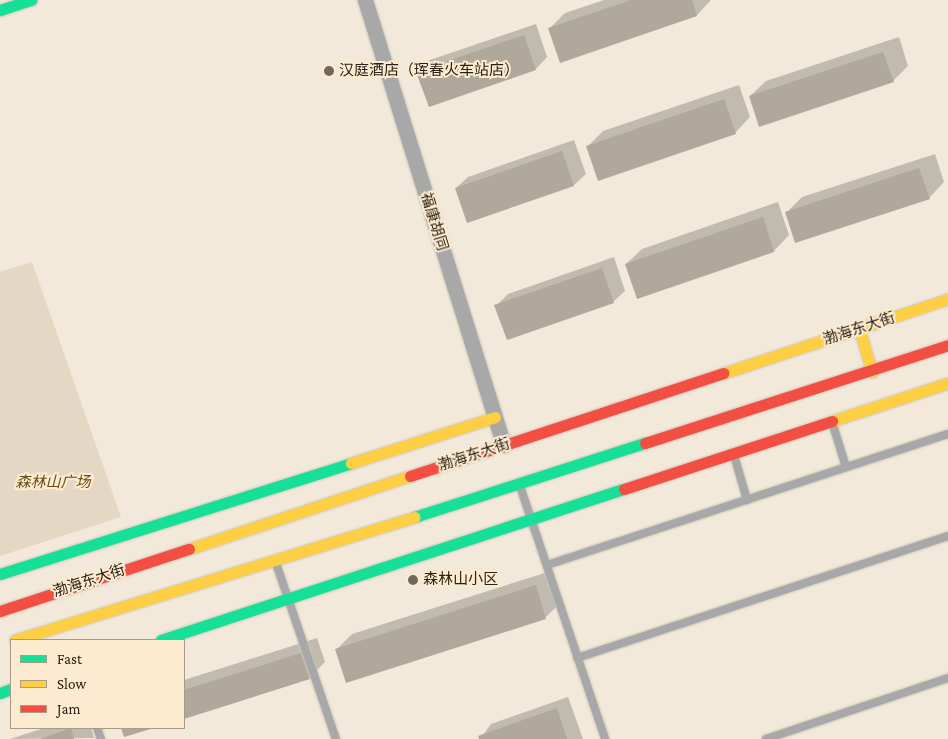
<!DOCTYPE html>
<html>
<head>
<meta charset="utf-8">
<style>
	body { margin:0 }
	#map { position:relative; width:948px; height:739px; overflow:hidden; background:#f2e9da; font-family:"Crimson Pro","Noto Sans SC",serif }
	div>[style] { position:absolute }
	.green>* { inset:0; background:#e4d7c3 }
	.shadow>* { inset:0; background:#0003 }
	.building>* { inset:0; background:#afa89b }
	.roads { filter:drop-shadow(0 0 1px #ccc4b8) drop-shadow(0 0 1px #ccc4b8) }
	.lane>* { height:8px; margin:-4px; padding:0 4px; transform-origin:4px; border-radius:4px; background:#a8a8a9 }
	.street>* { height:15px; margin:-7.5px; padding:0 7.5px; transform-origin:7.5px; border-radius:7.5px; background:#a8a8a9 }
	.fast>* { height:11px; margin:-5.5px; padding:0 5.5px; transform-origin:5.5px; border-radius:5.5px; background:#16e098 }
	.slow>* { height:11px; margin:-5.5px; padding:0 5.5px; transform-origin:5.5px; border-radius:5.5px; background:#ffcf43 }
	.jam>* { height:11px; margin:-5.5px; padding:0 5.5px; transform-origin:5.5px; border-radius:5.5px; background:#f24e42 }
	.dots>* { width:14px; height:14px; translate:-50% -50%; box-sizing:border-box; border:2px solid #fcebd0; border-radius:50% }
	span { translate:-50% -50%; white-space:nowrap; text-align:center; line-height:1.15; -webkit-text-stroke:4px #fcebd0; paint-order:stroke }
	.poi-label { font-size:15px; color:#2a2216 }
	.left { translate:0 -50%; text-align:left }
	.street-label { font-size:15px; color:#2a2216 }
	.park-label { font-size:15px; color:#694c19; font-style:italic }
	.legend { position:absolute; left:10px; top:639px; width:175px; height:90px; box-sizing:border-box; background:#fcebd0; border:1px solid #a89b86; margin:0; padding:6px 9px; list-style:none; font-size:15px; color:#2a2216 }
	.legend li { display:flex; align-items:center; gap:10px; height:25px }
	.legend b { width:25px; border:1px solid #a89b86 }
</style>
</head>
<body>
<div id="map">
	<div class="green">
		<i style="clip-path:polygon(32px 262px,121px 517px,0 556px,0 272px)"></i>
	</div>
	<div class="shadow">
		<i style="clip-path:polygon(604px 0,711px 0,697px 15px,549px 29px,565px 13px)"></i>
		<i style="clip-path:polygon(536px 24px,547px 57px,536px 69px,418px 72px,430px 60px)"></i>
		<i style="clip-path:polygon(899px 37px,908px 66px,893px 81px,750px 96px,766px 81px)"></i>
		<i style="clip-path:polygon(739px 85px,750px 117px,735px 133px,588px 146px,603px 131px)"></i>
		<i style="clip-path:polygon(574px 140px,586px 174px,574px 185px,468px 222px,456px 188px,468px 177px)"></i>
		<i style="clip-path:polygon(935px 154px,944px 182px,929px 198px,786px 213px,802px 197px)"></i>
		<i style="clip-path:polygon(778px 202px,789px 235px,774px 251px,638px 297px,626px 264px,642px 249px)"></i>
		<i style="clip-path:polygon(614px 257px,625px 291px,613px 302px,496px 306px,508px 294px)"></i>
		<i style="clip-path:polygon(551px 571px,561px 602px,546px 617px,347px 681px,337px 649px,352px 634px)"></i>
		<i style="clip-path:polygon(317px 638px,325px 662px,309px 678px,184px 717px,184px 680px)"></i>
		<i style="clip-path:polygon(568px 697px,583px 739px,480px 739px,491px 724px)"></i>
		<i style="clip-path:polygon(44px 728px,91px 728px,94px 738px,10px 739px)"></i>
	</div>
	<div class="building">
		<i style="clip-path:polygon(631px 0,692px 0,697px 16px,560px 63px,548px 28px)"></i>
		<i style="clip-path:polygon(524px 35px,536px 70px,429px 107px,416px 72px)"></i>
		<i style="clip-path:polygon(883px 52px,894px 82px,759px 127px,749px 96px)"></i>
		<i style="clip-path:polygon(724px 99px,736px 134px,598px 181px,586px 146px)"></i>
		<i style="clip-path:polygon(562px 151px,574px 186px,467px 223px,455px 188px)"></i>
		<i style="clip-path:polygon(919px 168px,930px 199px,795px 243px,785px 212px)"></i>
		<i style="clip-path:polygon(763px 217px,774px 252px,637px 299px,625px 264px)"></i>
		<i style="clip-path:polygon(602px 268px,614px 303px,507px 340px,494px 305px)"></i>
		<i style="clip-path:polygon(536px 585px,546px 619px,346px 683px,335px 649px)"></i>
		<i style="clip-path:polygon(301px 653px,310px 679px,184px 719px,184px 690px)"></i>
		<i style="clip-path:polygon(557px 708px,567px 739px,479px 739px,478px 736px)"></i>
		<i style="clip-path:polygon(71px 728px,74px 739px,40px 739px)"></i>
		<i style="clip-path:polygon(121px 728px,154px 728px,124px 737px)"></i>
	</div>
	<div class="roads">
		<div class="lane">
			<i style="left:833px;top:425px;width:44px;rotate:72.8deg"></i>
			<i style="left:734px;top:455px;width:47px;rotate:73.9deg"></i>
			<i style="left:521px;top:489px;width:264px;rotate:71.4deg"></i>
			<i style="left:547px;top:565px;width:422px;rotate:-18.1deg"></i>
			<i style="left:277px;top:566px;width:183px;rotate:71.2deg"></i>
			<i style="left:577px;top:658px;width:391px;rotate:-18.2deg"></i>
			<i style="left:97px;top:728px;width:12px;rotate:70deg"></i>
			<i style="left:766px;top:739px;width:192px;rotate:-18.5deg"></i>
		</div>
		<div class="street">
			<i style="left:365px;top:0;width:466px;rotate:72.7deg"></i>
		</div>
		<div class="fast">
			<i style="left:0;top:10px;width:33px;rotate:-18deg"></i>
			<i style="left:414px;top:517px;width:243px;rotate:-17.8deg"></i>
			<i style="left:0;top:574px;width:368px;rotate:-17.5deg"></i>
			<i style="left:161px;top:640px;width:487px;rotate:-18.1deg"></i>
			<i style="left:0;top:693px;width:12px;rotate:-20deg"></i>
		</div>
		<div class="slow">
			<i style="left:859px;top:328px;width:46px;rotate:73.5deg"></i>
			<i style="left:724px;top:373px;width:236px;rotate:-18.3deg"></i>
			<i style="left:832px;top:421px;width:122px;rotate:-18.1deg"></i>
			<i style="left:351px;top:463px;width:151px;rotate:-17.7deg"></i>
			<i style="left:189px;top:549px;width:233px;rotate:-18.3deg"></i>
			<i style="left:15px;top:640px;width:418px;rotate:-17.1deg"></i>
		</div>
		<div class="jam">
			<i style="left:645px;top:443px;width:318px;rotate:-17.9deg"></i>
			<i style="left:410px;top:476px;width:330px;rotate:-18.2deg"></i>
			<i style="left:624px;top:489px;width:219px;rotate:-18.1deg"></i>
			<i style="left:0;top:611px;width:199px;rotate:-18.2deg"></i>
		</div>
	</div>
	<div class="dots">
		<i style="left:329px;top:71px;background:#70685b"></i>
		<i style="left:413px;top:580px;background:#70685b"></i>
	</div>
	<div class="poi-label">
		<span class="left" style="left:339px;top:71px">汉庭酒店（珲春火车站店）</span>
		<span class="left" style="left:423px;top:580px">森林山小区</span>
	</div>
	<div class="street-label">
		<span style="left:434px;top:222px;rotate:73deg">福康胡同</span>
		<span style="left:859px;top:329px;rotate:-18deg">渤海东大街</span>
		<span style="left:474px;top:455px;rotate:-18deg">渤海东大街</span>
		<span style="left:89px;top:581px;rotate:-18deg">渤海东大街</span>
	</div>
	<div class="park-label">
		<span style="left:53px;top:483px">森林山广场</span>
	</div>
	<ul class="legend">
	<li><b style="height:6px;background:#16e098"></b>Fast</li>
	<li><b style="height:6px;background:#ffcf43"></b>Slow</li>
	<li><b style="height:6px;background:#f24e42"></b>Jam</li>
	</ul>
</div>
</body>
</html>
